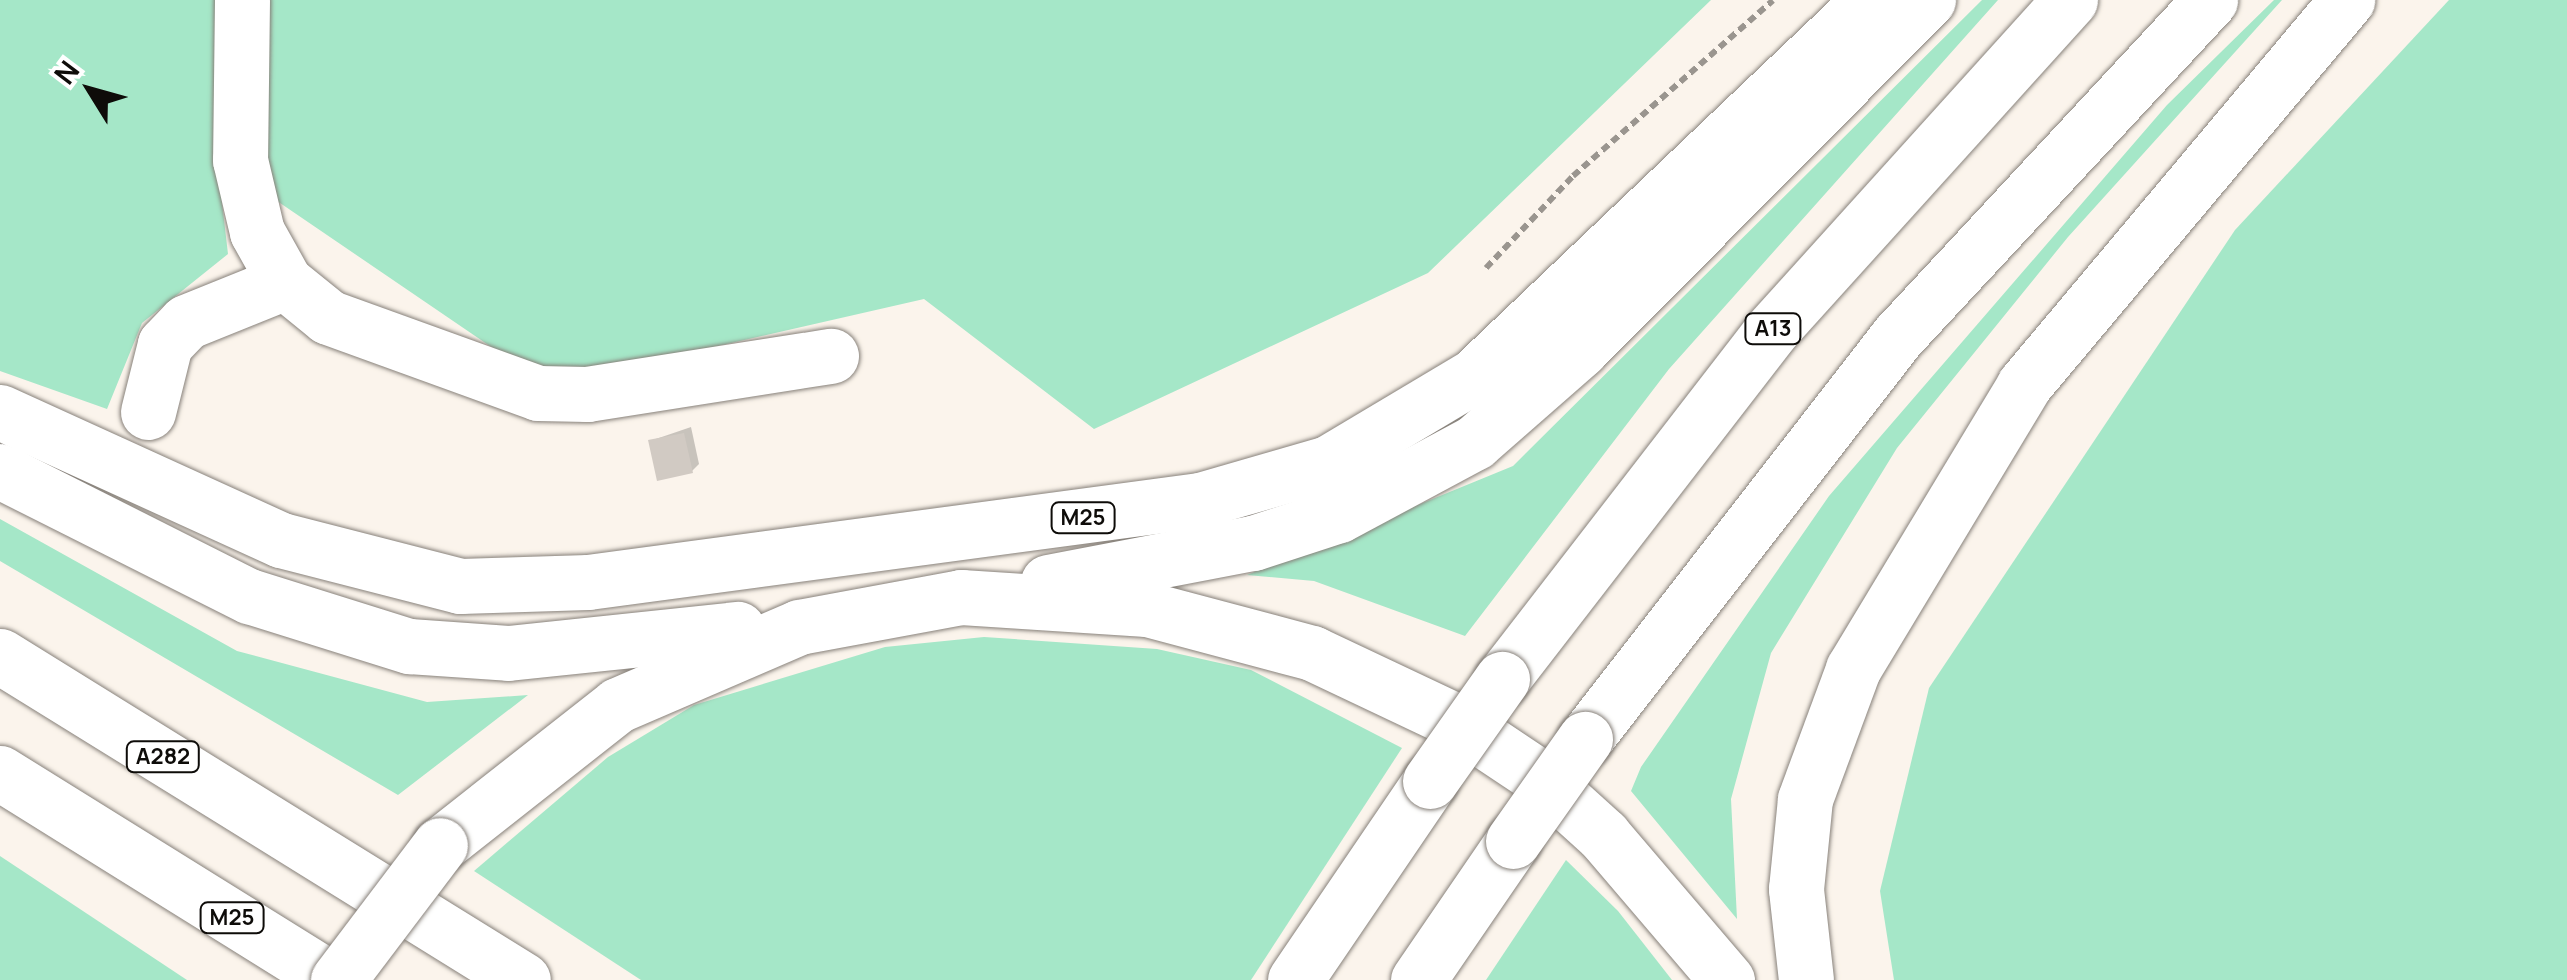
<!DOCTYPE html>
<html>
<head>
<meta charset="utf-8">
<style>
	body { margin:0 }
	#map { position:relative; width:2567px; height:980px; overflow:hidden; background:#fbf4ec; font-family:Manrope,sans-serif }
	div>[style] { position:absolute }
	.green>* { inset:0; background:#a5e7c8 }
	.shadow>* { inset:0; background:#0003 }
	.building>* { inset:0; background:#d1cac3 }
	.path>* { height:6px; margin-top:-3px; transform-origin:0; background:repeating-linear-gradient(90deg,#9a958f 0 8px,transparent 0 13px) }
	.roads { filter:drop-shadow(0 0 2px #87817a) drop-shadow(0 0 2px #87817a) }
	.minor>* { height:55px; margin:-27.5px; padding:0 27.5px; transform-origin:27.5px; border-radius:27.5px; background:#fff }
	.highway>* { height:55px; margin:-27.5px; padding:0 27.5px; transform-origin:27.5px; border-radius:27.5px; background:#fff }
	.bridges { filter:drop-shadow(0 0 2px #87817a) drop-shadow(0 0 2px #87817a) }
	.highway-bridge>* { height:55px; margin:-27.5px; padding:0 27.5px; transform-origin:27.5px; border-radius:27.5px; background:#fff }
	span { translate:-50% -50%; white-space:nowrap; text-align:center; line-height:1.15; -webkit-text-stroke:10px #fff; paint-order:stroke }
	.shield-label span { padding:2px 8px; background:#fff; border:2px solid; border-radius:8px; -webkit-text-stroke-width:0 }
	.shield-label { font-size:22px; color:#0e0c09; font-weight:700 }
	.north { position:absolute; left:40px; top:40px; width:100px; height:100px; -webkit-text-stroke:8px #fff; paint-order:stroke; rotate:307deg; font-size:28px; font-weight:700; line-height:40px; text-align:center; color:#0e0c09 }
	.north::after { content:''; display:block; margin:auto; width:35px; height:45px; background:#0e0c09; clip-path:polygon(50% 0,100% 100%,50% 72%,0 100%) }
</style>
</head>
<body>
<div id="map">
	<div class="green">
		<i style="clip-path:polygon(0 0,1711px 0,1428px 273px,1094px 429px,924px 299px,547px 385px,217px 160px,228px 254px,142px 323px,107px 409px,0 371px)"></i>
		<i style="clip-path:polygon(1982px 0,1998px 0,1669px 369px,1465px 636px,1314px 581px,1247px 575px,1513px 466px)"></i>
		<i style="clip-path:polygon(2274px 0,2282px 0,2068px 237px,1897px 448px,1771px 653px,1731px 799px,1737px 919px,1631px 791px,1641px 767px,1829px 496px,2167px 105px)"></i>
		<i style="clip-path:polygon(2449px 0,2567px 0,2567px 980px,1894px 980px,1880px 891px,1929px 688px,2235px 230px)"></i>
		<i style="clip-path:polygon(0 519px,237px 651px,427px 702px,528px 695px,398px 795px,0 561px)"></i>
		<i style="clip-path:polygon(984px 637px,1157px 649px,1251px 670px,1402px 748px,1251px 980px,641px 980px,474px 871px,608px 757px,694px 705px,885px 647px)"></i>
		<i style="clip-path:polygon(0 856px,187px 980px,0 980px)"></i>
		<i style="clip-path:polygon(1566px 860px,1618px 911px,1672px 980px,1486px 980px)"></i>
	</div>
	<div class="shadow">
		<i style="clip-path:polygon(691px 427px,699px 464px,692px 471px,650px 441px)"></i>
	</div>
	<div class="building">
		<i style="clip-path:polygon(684px 433px,693px 473px,657px 481px,648px 440px)"></i>
	</div>
	<div class="path">
		<i style="left:1486px;top:268px;width:127px;rotate:-46.6deg"></i>
		<i style="left:1573px;top:176px;width:266px;rotate:-41.3deg"></i>
	</div>
	<div class="roads">
		<div class="minor">
			<i style="left:242px;top:0;width:160px;rotate:90.7deg"></i>
			<i style="left:240px;top:160px;width:74px;rotate:76.7deg"></i>
			<i style="left:257px;top:232px;width:57px;rotate:60.8deg"></i>
			<i style="left:285px;top:282px;width:55px;rotate:39.1deg"></i>
			<i style="left:328px;top:317px;width:223px;rotate:19.9deg"></i>
			<i style="left:538px;top:393px;width:49px;rotate:1.2deg"></i>
			<i style="left:587px;top:394px;width:247px;rotate:-8.9deg"></i>
			<i style="left:148px;top:412px;width:70px;rotate:-76deg"></i>
			<i style="left:165px;top:344px;width:30px;rotate:-46deg"></i>
			<i style="left:186px;top:322px;width:107px;rotate:-22deg"></i>
		</div>
		<div class="highway">
			<i style="left:0;top:412px;width:309px;rotate:24.5deg"></i>
			<i style="left:281px;top:540px;width:185px;rotate:14.4deg"></i>
			<i style="left:460px;top:586px;width:128px;rotate:-1.8deg"></i>
			<i style="left:588px;top:582px;width:617px;rotate:-7.63deg"></i>
			<i style="left:1200px;top:500px;width:133px;rotate:-16.1deg"></i>
			<i style="left:1328px;top:463px;width:170px;rotate:-30.8deg"></i>
			<i style="left:1474px;top:376px;width:546px;rotate:-43.52deg"></i>
			<i style="left:0;top:471px;width:279px;rotate:26.7deg"></i>
			<i style="left:249px;top:596px;width:168px;rotate:17.4deg"></i>
			<i style="left:409px;top:646px;width:99px;rotate:4deg"></i>
			<i style="left:508px;top:653px;width:231px;rotate:-6deg"></i>
			<i style="left:1048px;top:582px;width:209px;rotate:-10.8deg"></i>
			<i style="left:1253px;top:543px;width:90px;rotate:-18deg"></i>
			<i style="left:1339px;top:515px;width:154px;rotate:-28.2deg"></i>
			<i style="left:1475px;top:442px;width:140px;rotate:-41.2deg"></i>
			<i style="left:1580px;top:350px;width:494px;rotate:-45.2deg"></i>
			<i style="left:0;top:656px;width:615px;rotate:31.78deg"></i>
			<i style="left:1502px;top:679px;width:437px;rotate:-52.3deg"></i>
			<i style="left:1769px;top:333px;width:449px;rotate:-47.9deg"></i>
			<i style="left:1585px;top:739px;width:509px;rotate:-52.18deg"></i>
			<i style="left:1897px;top:337px;width:460px;rotate:-47.1deg"></i>
			<i style="left:0;top:773px;width:391px;rotate:31.9deg"></i>
			<i style="left:440px;top:845px;width:226px;rotate:-38.2deg"></i>
			<i style="left:618px;top:705px;width:197px;rotate:-23.3deg"></i>
			<i style="left:799px;top:627px;width:165px;rotate:-10.5deg"></i>
			<i style="left:961px;top:597px;width:186px;rotate:3.7deg"></i>
			<i style="left:1147px;top:609px;width:171px;rotate:14.9deg"></i>
			<i style="left:1312px;top:653px;width:157px;rotate:25.3deg"></i>
			<i style="left:1454px;top:720px;width:101px;rotate:33.7deg"></i>
			<i style="left:1538px;top:776px;width:88px;rotate:42.2deg"></i>
			<i style="left:1603px;top:835px;width:191px;rotate:49.5deg"></i>
			<i style="left:1295px;top:980px;width:240px;rotate:-55.8deg"></i>
			<i style="left:1418px;top:980px;width:168px;rotate:-55.6deg"></i>
			<i style="left:1806px;top:980px;width:92px;rotate:-96.3deg"></i>
			<i style="left:1796px;top:889px;width:90px;rotate:-84.3deg"></i>
			<i style="left:1805px;top:799px;width:139px;rotate:-69.7deg"></i>
			<i style="left:1853px;top:669px;width:332px;rotate:-58.9deg"></i>
			<i style="left:2024px;top:385px;width:503px;rotate:-50deg"></i>
		</div>
	</div>
	<div class="bridges">
		<div class="highway-bridge">
			<i style="left:1430px;top:781px;width:125px;rotate:-54.8deg"></i>
			<i style="left:1513px;top:841px;width:125px;rotate:-54.8deg"></i>
			<i style="left:338px;top:980px;width:169px;rotate:-52.9deg"></i>
		</div>
	</div>
	<div class="shield-label">
		<span style="left:1773px;top:329px">A13</span>
		<span style="left:1083px;top:518px">M25</span>
		<span style="left:163px;top:757px">A282</span>
		<span style="left:232px;top:918px">M25</span>
	</div>
	<div class="north">N</div>
</div>
</body>
</html>
